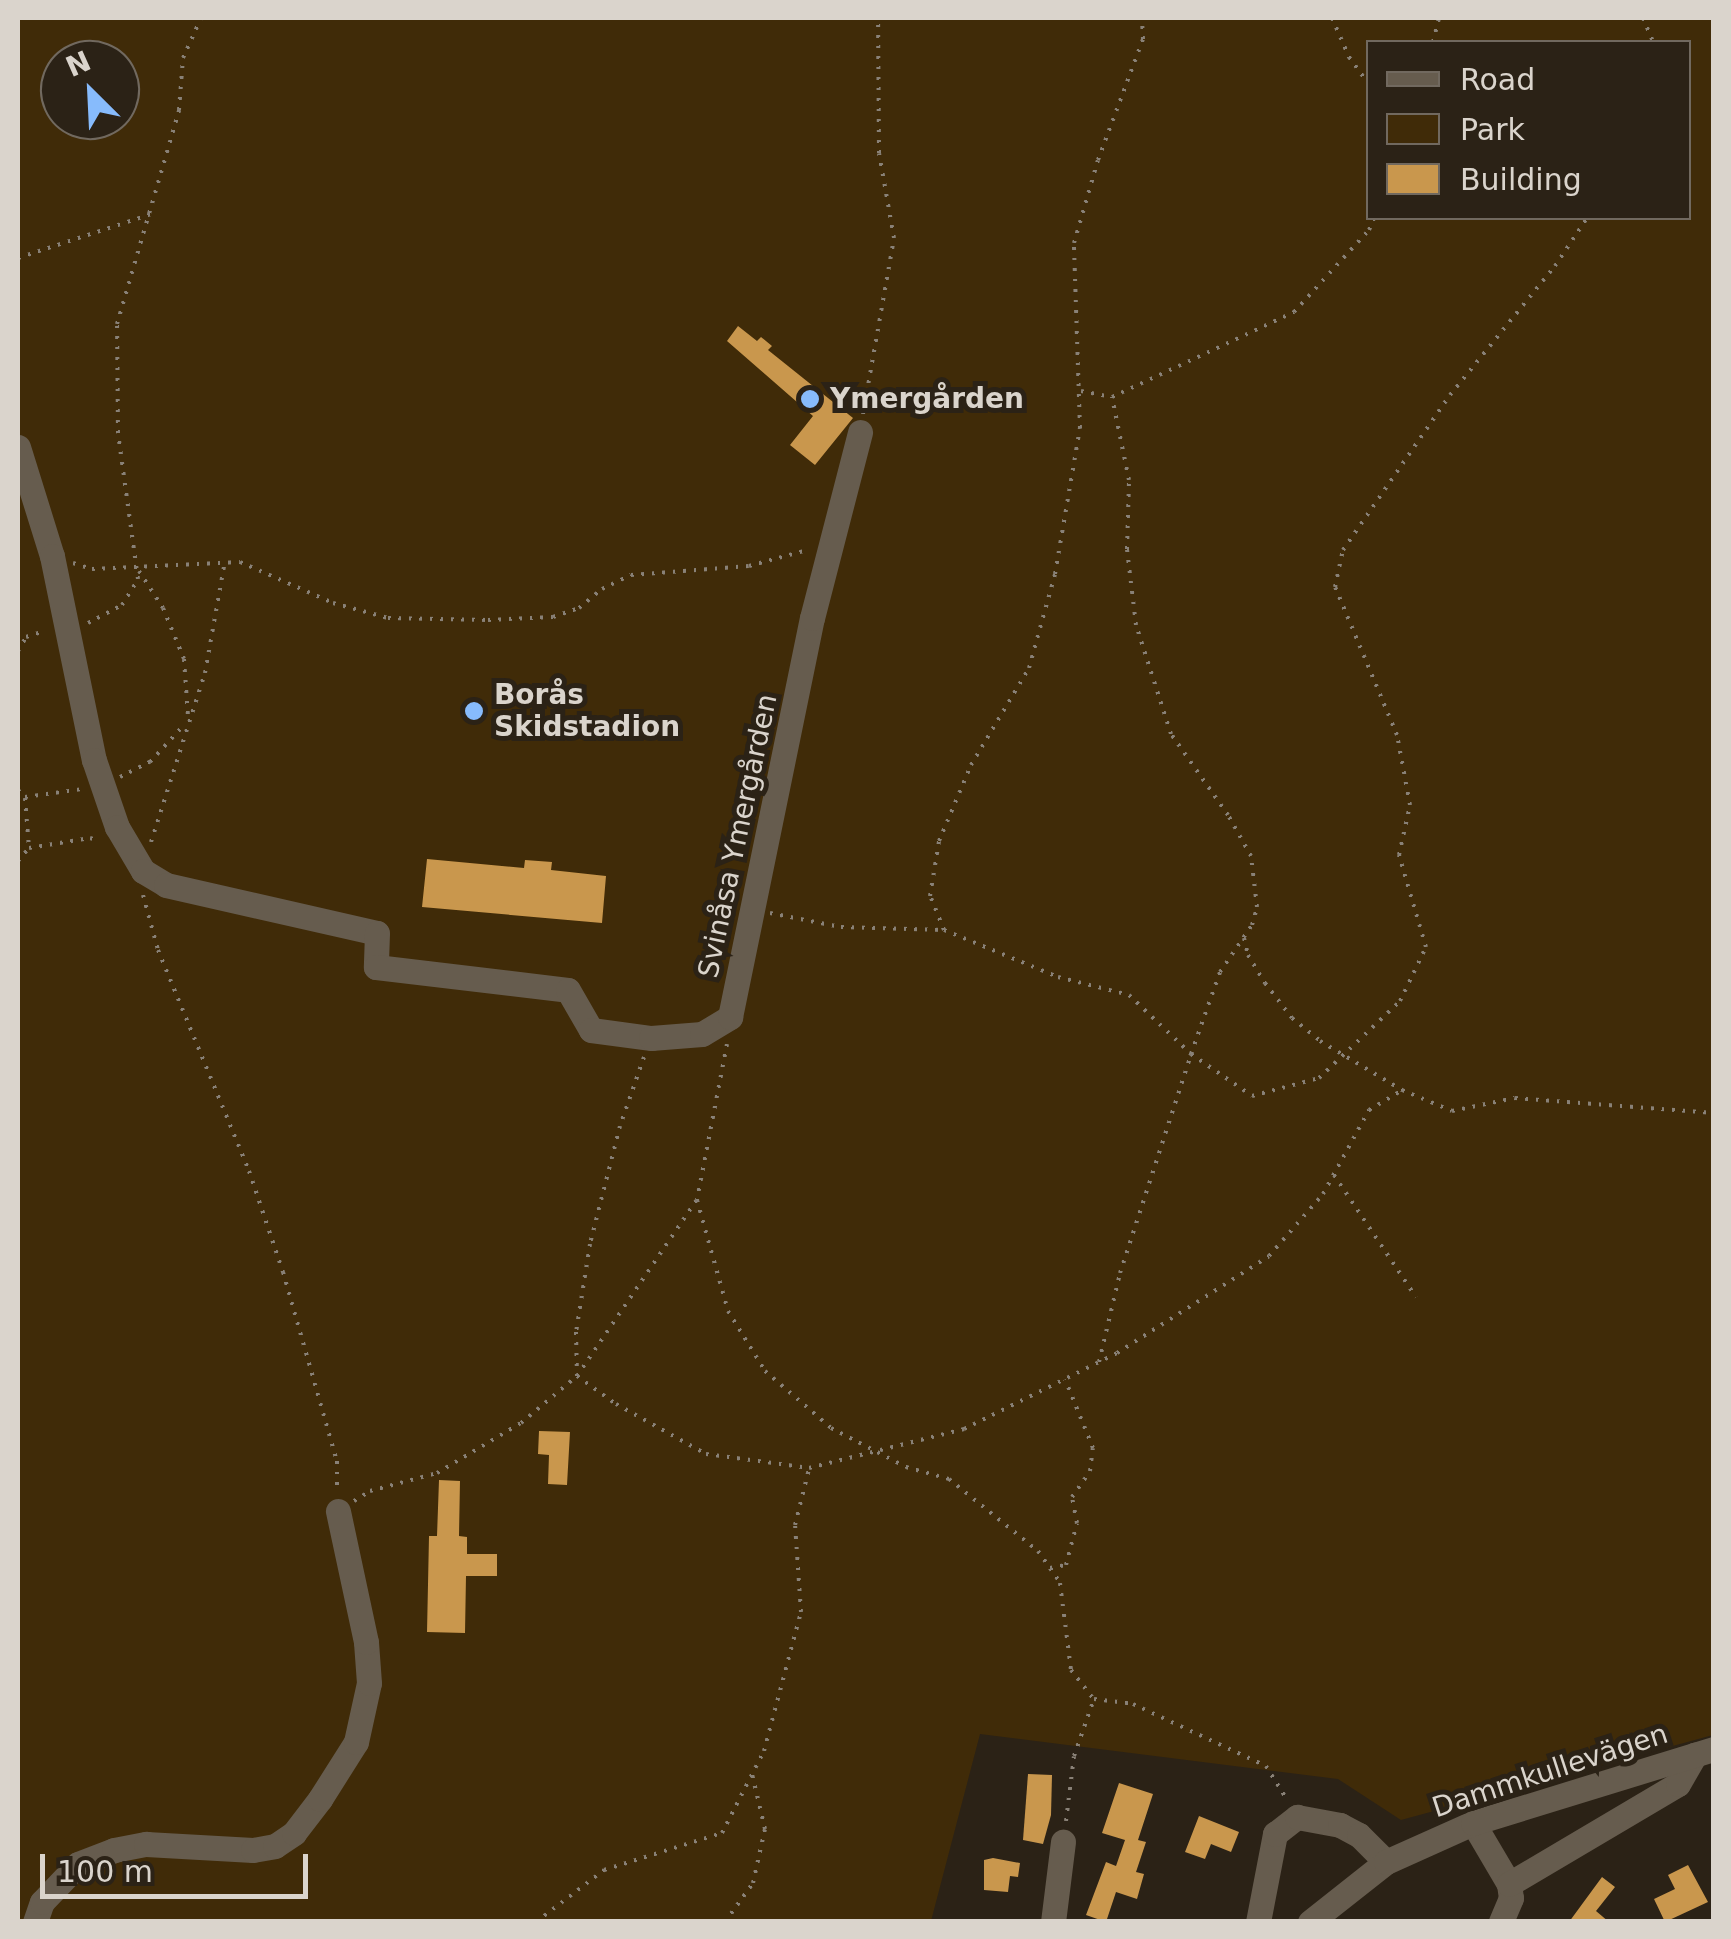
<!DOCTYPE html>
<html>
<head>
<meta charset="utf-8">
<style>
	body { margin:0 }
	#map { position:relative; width:1731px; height:1939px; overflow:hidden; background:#2b2216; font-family:"DejaVu Sans",sans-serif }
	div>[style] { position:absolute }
	.green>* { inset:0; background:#402b08 }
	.building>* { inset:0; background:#c9974d }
	.path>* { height:4px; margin-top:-2px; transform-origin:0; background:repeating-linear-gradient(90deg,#898177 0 2.5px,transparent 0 10.5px) }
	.minor>* { height:25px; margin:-12.5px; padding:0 12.5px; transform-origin:12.5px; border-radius:12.5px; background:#665c4e }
	.dots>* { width:28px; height:28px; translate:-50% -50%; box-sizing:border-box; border:5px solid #2b2216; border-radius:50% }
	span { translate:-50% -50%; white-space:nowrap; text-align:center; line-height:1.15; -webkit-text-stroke:10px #2b2216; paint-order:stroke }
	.poi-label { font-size:28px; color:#dad4cc; font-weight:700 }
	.left { translate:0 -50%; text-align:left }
	.street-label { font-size:28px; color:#dad4cc }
	.frame { position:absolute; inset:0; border:20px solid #dad4cc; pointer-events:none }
	.legend { position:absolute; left:1366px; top:40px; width:325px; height:180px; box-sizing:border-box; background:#2b2216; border:2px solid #71695f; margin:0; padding:12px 18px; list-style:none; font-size:30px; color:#dad4cc }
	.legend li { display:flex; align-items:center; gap:20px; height:50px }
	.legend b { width:50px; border:2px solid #71695f }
	.north { position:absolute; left:40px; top:40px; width:100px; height:100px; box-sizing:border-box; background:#2b2216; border:2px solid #71695f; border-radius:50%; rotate:336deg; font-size:28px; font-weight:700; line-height:40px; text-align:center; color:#dad4cc }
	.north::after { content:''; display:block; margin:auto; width:35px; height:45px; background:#87bbfc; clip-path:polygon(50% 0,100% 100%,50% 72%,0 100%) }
	.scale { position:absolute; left:40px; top:1854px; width:268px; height:45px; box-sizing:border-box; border:5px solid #dad4cc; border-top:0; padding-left:12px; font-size:30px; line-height:35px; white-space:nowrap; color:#dad4cc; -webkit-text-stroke:8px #2b2216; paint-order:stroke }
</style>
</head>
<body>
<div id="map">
	<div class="green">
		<i style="clip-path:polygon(evenodd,18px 18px,1713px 18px,1713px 1735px,1401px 1820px,1338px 1779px,980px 1734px,931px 1921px,18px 1921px,18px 18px,1368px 42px,1688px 42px,1688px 218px,1368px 218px,1368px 42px,18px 18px,60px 60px,120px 60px,120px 120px,60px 120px,60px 60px)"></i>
	</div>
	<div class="building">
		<i style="clip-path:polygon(738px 326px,757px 341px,761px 337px,772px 346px,768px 350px,853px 418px,815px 465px,790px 445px,813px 416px,727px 341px)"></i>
		<i style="clip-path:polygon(427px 859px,524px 868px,525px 860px,552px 862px,551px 870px,606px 876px,602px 923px,422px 907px)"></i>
		<i style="clip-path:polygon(539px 1431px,570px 1432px,567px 1485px,548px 1484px,549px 1455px,538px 1454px)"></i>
		<i style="clip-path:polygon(439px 1480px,460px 1481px,459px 1536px,467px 1537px,467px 1554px,497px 1554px,497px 1576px,466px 1576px,465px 1633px,427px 1632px,429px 1536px,437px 1536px)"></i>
		<i style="clip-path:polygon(1028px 1774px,1052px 1775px,1051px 1815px,1043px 1844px,1023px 1840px)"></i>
		<i style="clip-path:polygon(1119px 1783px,1153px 1794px,1138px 1840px,1146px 1842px,1136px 1872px,1144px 1874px,1137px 1899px,1116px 1892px,1106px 1922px,1086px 1915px,1106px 1862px,1116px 1866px,1125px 1840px,1102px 1833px)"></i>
		<i style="clip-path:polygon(1199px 1816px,1239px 1832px,1231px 1852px,1211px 1844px,1205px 1859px,1185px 1852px)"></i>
		<i style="clip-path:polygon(993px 1858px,1020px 1863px,1018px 1877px,1010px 1876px,1008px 1892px,984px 1890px,984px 1860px)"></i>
		<i style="clip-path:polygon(1688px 1865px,1708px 1902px,1665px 1922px,1654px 1899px,1675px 1889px,1668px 1875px)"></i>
		<i style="clip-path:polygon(1602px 1877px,1615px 1887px,1596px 1911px,1609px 1922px,1569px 1922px)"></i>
	</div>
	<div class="path">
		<i style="left:1332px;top:18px;width:43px;rotate:66.4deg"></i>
		<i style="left:1349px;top:57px;width:32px;rotate:54deg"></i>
		<i style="left:1643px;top:18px;width:26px;rotate:67deg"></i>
		<i style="left:1433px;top:42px;width:25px;rotate:-76deg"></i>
		<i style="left:18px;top:258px;width:140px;rotate:-18.3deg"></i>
		<i style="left:1081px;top:391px;width:32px;rotate:11deg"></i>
		<i style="left:1112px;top:397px;width:201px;rotate:-25deg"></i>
		<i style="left:1294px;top:312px;width:111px;rotate:-47.6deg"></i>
		<i style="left:1369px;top:230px;width:13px;rotate:-67deg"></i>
		<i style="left:863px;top:414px;width:179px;rotate:-80deg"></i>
		<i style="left:894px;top:238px;width:86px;rotate:-100deg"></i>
		<i style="left:879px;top:153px;width:135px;rotate:-90.4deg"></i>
		<i style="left:73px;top:563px;width:20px;rotate:18deg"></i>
		<i style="left:92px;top:569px;width:148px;rotate:-2.7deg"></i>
		<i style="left:240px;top:562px;width:102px;rotate:23.8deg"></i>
		<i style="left:333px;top:603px;width:57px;rotate:15.3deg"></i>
		<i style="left:388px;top:618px;width:100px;rotate:1.1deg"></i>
		<i style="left:488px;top:620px;width:65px;rotate:-2.6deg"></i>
		<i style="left:553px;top:617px;width:28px;rotate:-19deg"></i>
		<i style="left:579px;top:608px;width:30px;rotate:-40deg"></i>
		<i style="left:602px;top:589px;width:32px;rotate:-26deg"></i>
		<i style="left:631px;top:575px;width:118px;rotate:-4.4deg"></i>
		<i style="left:749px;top:566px;width:60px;rotate:-15.4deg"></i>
		<i style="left:139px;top:571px;width:44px;rotate:57deg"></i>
		<i style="left:163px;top:608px;width:55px;rotate:67.6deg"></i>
		<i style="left:184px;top:659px;width:57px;rotate:86deg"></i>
		<i style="left:88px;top:623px;width:38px;rotate:-28deg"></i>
		<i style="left:122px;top:605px;width:31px;rotate:-58deg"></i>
		<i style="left:138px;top:579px;width:147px;rotate:-97.8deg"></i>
		<i style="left:118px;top:433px;width:109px;rotate:-90.5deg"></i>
		<i style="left:117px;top:324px;width:223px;rotate:-73.8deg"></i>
		<i style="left:179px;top:110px;width:52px;rotate:-85.6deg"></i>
		<i style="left:183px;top:58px;width:44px;rotate:-65.8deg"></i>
		<i style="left:18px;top:651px;width:16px;rotate:-60deg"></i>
		<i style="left:26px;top:637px;width:19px;rotate:-18deg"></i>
		<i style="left:120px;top:777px;width:34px;rotate:-27deg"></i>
		<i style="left:150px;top:762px;width:52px;rotate:-47.4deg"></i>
		<i style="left:18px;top:790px;width:10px;rotate:45deg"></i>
		<i style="left:25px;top:797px;width:59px;rotate:-7.9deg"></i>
		<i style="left:25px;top:798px;width:50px;rotate:85.4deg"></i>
		<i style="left:151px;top:842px;width:177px;rotate:-72.3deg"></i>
		<i style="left:205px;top:673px;width:114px;rotate:-79.9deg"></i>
		<i style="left:18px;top:861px;width:17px;rotate:-50deg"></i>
		<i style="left:29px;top:848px;width:62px;rotate:-9.3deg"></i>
		<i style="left:90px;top:838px;width:10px;rotate:17deg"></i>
		<i style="left:143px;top:895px;width:57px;rotate:74.7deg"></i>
		<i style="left:158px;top:950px;width:239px;rotate:67.6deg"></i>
		<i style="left:249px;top:1171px;width:107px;rotate:71.4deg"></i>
		<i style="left:283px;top:1272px;width:197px;rotate:74.1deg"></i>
		<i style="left:337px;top:1461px;width:30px;rotate:90deg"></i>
		<i style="left:770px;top:913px;width:72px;rotate:11.2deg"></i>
		<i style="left:841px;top:927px;width:103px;rotate:1.7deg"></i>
		<i style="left:944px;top:930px;width:123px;rotate:22.4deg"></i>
		<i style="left:1058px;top:977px;width:73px;rotate:14.2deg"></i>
		<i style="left:1129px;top:995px;width:86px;rotate:43.6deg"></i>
		<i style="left:1191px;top:1054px;width:74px;rotate:34.5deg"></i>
		<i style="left:1252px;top:1096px;width:69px;rotate:-15deg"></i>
		<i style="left:1319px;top:1078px;width:112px;rotate:-43.5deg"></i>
		<i style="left:1400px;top:1001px;width:60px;rotate:-64.3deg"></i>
		<i style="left:1426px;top:947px;width:96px;rotate:-106.4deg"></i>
		<i style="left:1399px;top:855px;width:51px;rotate:-77.6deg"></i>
		<i style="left:1410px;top:805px;width:71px;rotate:-100.5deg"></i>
		<i style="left:1397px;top:735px;width:160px;rotate:-112.7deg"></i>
		<i style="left:1335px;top:587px;width:38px;rotate:-78deg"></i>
		<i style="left:1343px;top:550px;width:188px;rotate:-55.4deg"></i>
		<i style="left:1450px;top:395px;width:166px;rotate:-50.9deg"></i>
		<i style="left:1555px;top:266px;width:58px;rotate:-56.3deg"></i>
		<i style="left:944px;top:930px;width:37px;rotate:-112deg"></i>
		<i style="left:930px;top:896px;width:56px;rotate:-80.7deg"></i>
		<i style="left:939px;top:841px;width:82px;rotate:-67.2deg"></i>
		<i style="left:971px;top:765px;width:113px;rotate:-59.1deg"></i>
		<i style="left:1029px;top:668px;width:98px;rotate:-74.5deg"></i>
		<i style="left:1055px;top:574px;width:148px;rotate:-80.3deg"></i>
		<i style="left:1080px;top:428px;width:185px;rotate:-91.9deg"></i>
		<i style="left:1074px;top:243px;width:86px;rotate:-73.9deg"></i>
		<i style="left:1098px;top:160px;width:129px;rotate:-69.6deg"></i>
		<i style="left:1143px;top:39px;width:21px;rotate:-93deg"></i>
		<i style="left:1244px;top:938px;width:17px;rotate:77deg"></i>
		<i style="left:1248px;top:955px;width:33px;rotate:59deg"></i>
		<i style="left:1265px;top:983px;width:44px;rotate:52.4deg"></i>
		<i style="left:1292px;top:1018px;width:36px;rotate:39deg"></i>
		<i style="left:1320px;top:1041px;width:96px;rotate:30.9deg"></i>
		<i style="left:1402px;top:1090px;width:54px;rotate:22.8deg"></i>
		<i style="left:1452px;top:1111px;width:64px;rotate:-11.7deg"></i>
		<i style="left:1515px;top:1098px;width:200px;rotate:4.3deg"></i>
		<i style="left:727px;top:1044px;width:159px;rotate:100.9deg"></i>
		<i style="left:697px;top:1200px;width:115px;rotate:74.4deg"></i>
		<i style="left:728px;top:1311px;width:70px;rotate:58.3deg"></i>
		<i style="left:765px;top:1371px;width:87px;rotate:40.8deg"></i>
		<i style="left:831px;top:1428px;width:85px;rotate:27.5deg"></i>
		<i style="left:906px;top:1467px;width:45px;rotate:15.6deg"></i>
		<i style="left:949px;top:1479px;width:114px;rotate:39deg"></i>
		<i style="left:1038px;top:1551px;width:39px;rotate:55deg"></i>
		<i style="left:1060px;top:1583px;width:88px;rotate:82.8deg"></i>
		<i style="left:1071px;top:1670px;width:37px;rotate:52deg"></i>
		<i style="left:1094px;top:1699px;width:39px;rotate:7deg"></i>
		<i style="left:1133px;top:1704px;width:147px;rotate:25deg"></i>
		<i style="left:1266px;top:1766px;width:40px;rotate:58deg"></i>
		<i style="left:644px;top:1057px;width:73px;rotate:109.2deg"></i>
		<i style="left:620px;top:1126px;width:122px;rotate:104.3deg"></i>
		<i style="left:590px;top:1244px;width:89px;rotate:99deg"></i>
		<i style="left:576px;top:1332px;width:44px;rotate:88.7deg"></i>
		<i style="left:577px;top:1376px;width:48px;rotate:35.7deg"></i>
		<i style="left:616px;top:1404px;width:103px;rotate:29.1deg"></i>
		<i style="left:706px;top:1454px;width:104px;rotate:7.7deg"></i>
		<i style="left:809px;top:1468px;width:160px;rotate:-14.1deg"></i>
		<i style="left:964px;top:1429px;width:171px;rotate:-26.4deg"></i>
		<i style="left:1117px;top:1353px;width:180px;rotate:-32.5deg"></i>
		<i style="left:1269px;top:1256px;width:82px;rotate:-48.9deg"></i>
		<i style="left:1323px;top:1194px;width:96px;rotate:-61.3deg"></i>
		<i style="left:1369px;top:1110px;width:39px;rotate:-31deg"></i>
		<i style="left:1334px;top:1175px;width:147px;rotate:56.1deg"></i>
		<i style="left:1099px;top:1362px;width:91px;rotate:-76.7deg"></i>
		<i style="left:1120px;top:1273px;width:230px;rotate:-72deg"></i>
		<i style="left:1191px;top:1054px;width:87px;rotate:-70.5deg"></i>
		<i style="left:1220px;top:972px;width:57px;rotate:-55.8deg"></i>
		<i style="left:1252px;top:925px;width:19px;rotate:-74deg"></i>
		<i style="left:1257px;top:907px;width:51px;rotate:-96.7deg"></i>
		<i style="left:1251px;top:856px;width:47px;rotate:-119.3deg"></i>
		<i style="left:1228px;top:815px;width:99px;rotate:-125.1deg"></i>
		<i style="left:1171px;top:734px;width:114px;rotate:-107.8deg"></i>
		<i style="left:1136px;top:625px;width:77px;rotate:-96.8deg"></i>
		<i style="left:1127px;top:549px;width:69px;rotate:-88.3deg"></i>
		<i style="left:1129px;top:480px;width:85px;rotate:-101.6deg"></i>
		<i style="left:354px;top:1501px;width:19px;rotate:-32deg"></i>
		<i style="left:370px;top:1491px;width:69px;rotate:-15deg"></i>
		<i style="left:437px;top:1473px;width:98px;rotate:-30.8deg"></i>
		<i style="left:521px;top:1423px;width:73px;rotate:-40deg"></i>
		<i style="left:577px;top:1376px;width:212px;rotate:-55.8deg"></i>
		<i style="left:1050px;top:1568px;width:16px;rotate:-11deg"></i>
		<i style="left:1066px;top:1565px;width:43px;rotate:-75.3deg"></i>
		<i style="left:1077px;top:1523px;width:26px;rotate:-101deg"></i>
		<i style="left:1072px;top:1497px;width:32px;rotate:-55deg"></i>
		<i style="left:1090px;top:1471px;width:23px;rotate:-83deg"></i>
		<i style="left:1093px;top:1448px;width:74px;rotate:-112.1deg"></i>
		<i style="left:1066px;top:1821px;width:65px;rotate:-83deg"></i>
		<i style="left:1074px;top:1756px;width:60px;rotate:-70.7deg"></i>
		<i style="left:536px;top:1922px;width:86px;rotate:-37.4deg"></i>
		<i style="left:604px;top:1870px;width:124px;rotate:-17.4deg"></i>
		<i style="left:722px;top:1833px;width:92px;rotate:-62.9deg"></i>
		<i style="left:764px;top:1751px;width:144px;rotate:-75.1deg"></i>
		<i style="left:801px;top:1612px;width:87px;rotate:-93.9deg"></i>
		<i style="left:795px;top:1525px;width:58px;rotate:-76deg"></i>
		<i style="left:725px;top:1922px;width:48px;rotate:-54.3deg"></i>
		<i style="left:753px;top:1883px;width:55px;rotate:-77.5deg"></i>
		<i style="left:765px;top:1829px;width:57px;rotate:-103.3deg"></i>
	</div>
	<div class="minor">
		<i style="left:18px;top:447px;width:114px;rotate:72.7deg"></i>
		<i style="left:52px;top:556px;width:208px;rotate:78.4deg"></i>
		<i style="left:94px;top:760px;width:71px;rotate:71.1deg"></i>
		<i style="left:117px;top:827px;width:51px;rotate:59.4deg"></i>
		<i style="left:143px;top:871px;width:27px;rotate:31deg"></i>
		<i style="left:166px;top:885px;width:216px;rotate:12.8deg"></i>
		<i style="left:377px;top:933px;width:34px;rotate:92deg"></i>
		<i style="left:376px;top:967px;width:193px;rotate:6.8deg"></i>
		<i style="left:568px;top:990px;width:46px;rotate:60.1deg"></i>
		<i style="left:591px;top:1030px;width:61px;rotate:7.6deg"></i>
		<i style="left:651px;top:1038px;width:51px;rotate:-4.5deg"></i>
		<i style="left:702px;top:1034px;width:33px;rotate:-31deg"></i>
		<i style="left:730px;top:1017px;width:407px;rotate:-78.4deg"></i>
		<i style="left:812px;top:618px;width:192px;rotate:-75.5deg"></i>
		<i style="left:1473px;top:1823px;width:71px;rotate:59.5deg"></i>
		<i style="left:1509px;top:1884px;width:14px;rotate:82deg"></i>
		<i style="left:1511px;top:1898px;width:26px;rotate:113deg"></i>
		<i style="left:1509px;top:1884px;width:196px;rotate:-30.6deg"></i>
		<i style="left:1678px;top:1784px;width:34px;rotate:-60deg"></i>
		<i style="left:35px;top:1922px;width:21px;rotate:-71deg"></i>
		<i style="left:42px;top:1902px;width:52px;rotate:-46.5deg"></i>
		<i style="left:78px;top:1864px;width:39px;rotate:-21deg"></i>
		<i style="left:114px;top:1850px;width:33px;rotate:-11deg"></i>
		<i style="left:146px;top:1844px;width:107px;rotate:3.2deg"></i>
		<i style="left:253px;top:1850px;width:22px;rotate:-10deg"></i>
		<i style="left:275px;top:1846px;width:23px;rotate:-34deg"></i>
		<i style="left:294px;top:1833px;width:43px;rotate:-52.6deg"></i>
		<i style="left:320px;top:1799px;width:67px;rotate:-57.7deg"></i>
		<i style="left:356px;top:1742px;width:60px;rotate:-77.6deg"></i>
		<i style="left:369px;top:1683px;width:41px;rotate:-94.2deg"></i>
		<i style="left:366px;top:1642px;width:134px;rotate:-102.1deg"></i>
		<i style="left:1053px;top:1922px;width:81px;rotate:-82.9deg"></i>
		<i style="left:1258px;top:1922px;width:90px;rotate:-79.1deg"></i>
		<i style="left:1275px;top:1834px;width:28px;rotate:-38deg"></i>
		<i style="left:1297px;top:1817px;width:44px;rotate:10.5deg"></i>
		<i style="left:1340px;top:1825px;width:21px;rotate:28deg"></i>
		<i style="left:1359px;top:1835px;width:38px;rotate:45deg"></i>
		<i style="left:1310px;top:1922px;width:97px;rotate:-38.3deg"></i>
		<i style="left:1386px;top:1862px;width:95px;rotate:-24.1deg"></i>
		<i style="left:1473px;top:1823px;width:252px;rotate:-17.1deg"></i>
	</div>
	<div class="dots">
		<i style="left:810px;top:399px;background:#87bbfc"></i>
		<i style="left:474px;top:711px;background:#87bbfc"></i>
	</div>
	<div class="poi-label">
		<span class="left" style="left:830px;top:399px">Ymergården</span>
		<span class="left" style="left:494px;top:711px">Borås<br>Skidstadion</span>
	</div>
	<div class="street-label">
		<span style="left:738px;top:836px;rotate:-78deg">Svinåsa Ymergården</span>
		<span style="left:1550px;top:1771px;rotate:-18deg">Dammkullevägen</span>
	</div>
	<div class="frame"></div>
	<ul class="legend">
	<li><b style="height:12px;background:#665c4e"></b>Road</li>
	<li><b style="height:28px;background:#402b08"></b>Park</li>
	<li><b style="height:28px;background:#c9974d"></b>Building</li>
	</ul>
	<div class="north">N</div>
	<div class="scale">100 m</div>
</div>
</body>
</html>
